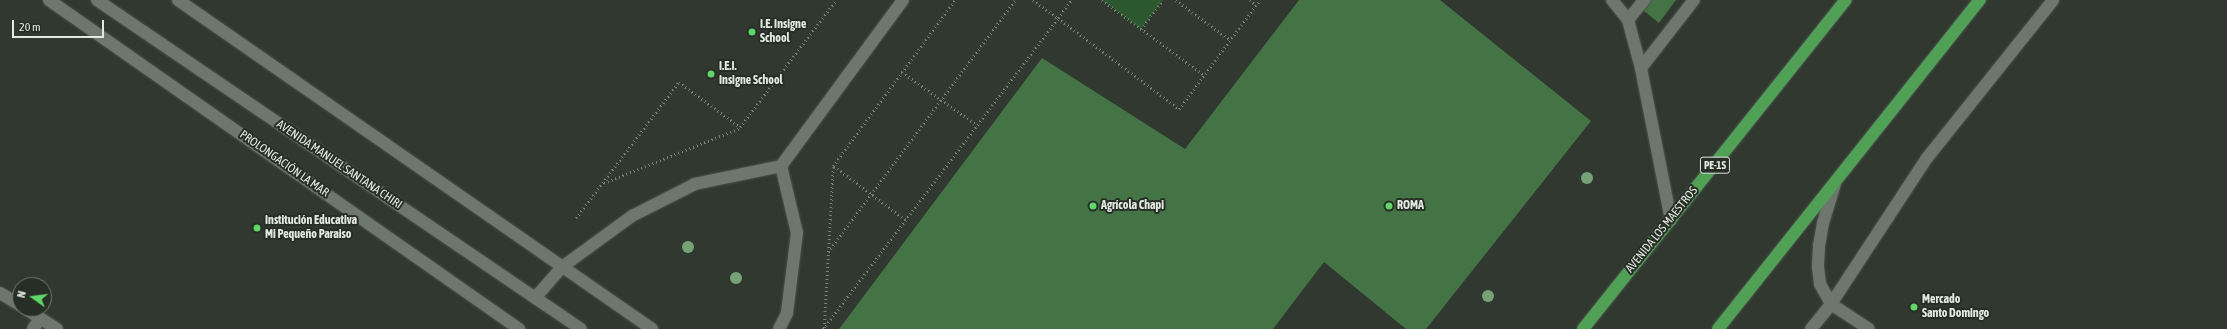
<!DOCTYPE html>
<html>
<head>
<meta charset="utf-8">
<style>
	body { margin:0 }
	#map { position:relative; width:2227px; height:329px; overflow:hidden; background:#303830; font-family:"Asap Condensed",sans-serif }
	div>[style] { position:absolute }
	.green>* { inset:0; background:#2c582f }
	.building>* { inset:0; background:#447446 }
	.path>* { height:2.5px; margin-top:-1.25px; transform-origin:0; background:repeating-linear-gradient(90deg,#798079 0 1px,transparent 0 4px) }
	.roads { filter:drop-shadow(0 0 1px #4d534d) drop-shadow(0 0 1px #4d534d) }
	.service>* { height:12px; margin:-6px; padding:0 6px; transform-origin:6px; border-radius:6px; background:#6d776d }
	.minor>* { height:12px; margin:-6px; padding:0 6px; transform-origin:6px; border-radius:6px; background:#6d776d }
	.tertiary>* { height:12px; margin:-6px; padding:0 6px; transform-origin:6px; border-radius:6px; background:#6d776d }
	.trunk>* { height:12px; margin:-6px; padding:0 6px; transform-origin:6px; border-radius:6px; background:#50a056 }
	.trees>* { width:12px; height:12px; margin:-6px; border-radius:50%; background:#76a278 }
	.dots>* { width:11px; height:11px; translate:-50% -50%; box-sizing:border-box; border:2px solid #262e26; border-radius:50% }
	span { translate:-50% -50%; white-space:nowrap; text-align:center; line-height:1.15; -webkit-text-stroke:4px #262e26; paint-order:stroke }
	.shield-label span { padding:1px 3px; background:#262e26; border:1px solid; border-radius:3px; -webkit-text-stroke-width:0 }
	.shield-label { font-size:11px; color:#e3e8e3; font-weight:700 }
	.poi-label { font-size:12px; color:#e3e8e3; font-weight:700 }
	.left { translate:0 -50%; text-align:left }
	.street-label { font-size:12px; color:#e3e8e3 }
	.north { position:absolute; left:12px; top:277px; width:40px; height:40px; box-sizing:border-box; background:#262e26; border:1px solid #727872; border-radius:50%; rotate:284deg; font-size:11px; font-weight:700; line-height:16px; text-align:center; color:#e3e8e3 }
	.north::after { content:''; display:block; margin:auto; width:14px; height:18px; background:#60d56a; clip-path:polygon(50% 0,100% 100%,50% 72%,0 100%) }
	.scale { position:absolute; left:12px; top:20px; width:92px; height:18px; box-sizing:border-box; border:2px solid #e3e8e3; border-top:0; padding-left:5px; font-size:12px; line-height:14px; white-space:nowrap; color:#e3e8e3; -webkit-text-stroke:3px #262e26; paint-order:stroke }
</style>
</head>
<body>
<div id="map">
	<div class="green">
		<i style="clip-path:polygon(1102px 0,1163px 0,1141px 29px)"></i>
	</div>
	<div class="building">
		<i style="clip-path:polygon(1299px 0,1440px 0,1591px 121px,1426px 329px,1406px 329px,1324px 262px,1273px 329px,839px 329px,1042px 58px,1185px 149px)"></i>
		<i style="clip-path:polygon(1636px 0,1676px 0,1659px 23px,1634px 3px)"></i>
	</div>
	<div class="path">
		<i style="left:1033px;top:0;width:31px;rotate:36deg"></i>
		<i style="left:1058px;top:18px;width:22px;rotate:-54deg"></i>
		<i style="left:1102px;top:0;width:127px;rotate:36.3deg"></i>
		<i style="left:1176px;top:0;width:67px;rotate:36.5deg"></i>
		<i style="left:1250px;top:0;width:8px;rotate:40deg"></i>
		<i style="left:1141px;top:29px;width:36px;rotate:-53deg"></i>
		<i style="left:902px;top:72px;width:92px;rotate:35.2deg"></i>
		<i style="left:604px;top:183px;width:147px;rotate:-22deg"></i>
		<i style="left:576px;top:218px;width:171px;rotate:-52.9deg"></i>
		<i style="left:679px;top:82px;width:76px;rotate:36.4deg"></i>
		<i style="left:740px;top:127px;width:159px;rotate:-52.9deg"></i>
		<i style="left:905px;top:220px;width:90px;rotate:-143.1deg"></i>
		<i style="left:833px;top:166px;width:206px;rotate:-53.7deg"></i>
		<i style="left:828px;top:252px;width:314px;rotate:-53.4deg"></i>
		<i style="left:824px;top:328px;width:161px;rotate:-86.8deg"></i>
		<i style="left:823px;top:329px;width:390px;rotate:-52.9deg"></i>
		<i style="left:1058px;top:18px;width:151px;rotate:36.9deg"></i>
		<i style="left:1179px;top:109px;width:136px;rotate:-53.4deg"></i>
	</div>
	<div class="roads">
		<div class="service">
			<i style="left:1612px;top:0;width:26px;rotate:51deg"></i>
			<i style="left:1641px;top:68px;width:50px;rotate:-105.2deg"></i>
			<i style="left:1628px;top:20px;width:26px;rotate:-51deg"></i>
			<i style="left:1835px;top:184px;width:41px;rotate:107.1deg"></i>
			<i style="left:1823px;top:223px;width:23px;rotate:100deg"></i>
			<i style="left:1819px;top:246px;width:21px;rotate:93deg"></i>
			<i style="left:1818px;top:267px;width:17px;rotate:83deg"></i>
			<i style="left:1820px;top:284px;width:23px;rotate:61deg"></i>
			<i style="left:1831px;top:304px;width:45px;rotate:33.3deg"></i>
			<i style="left:1671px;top:220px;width:155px;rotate:-101.2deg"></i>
			<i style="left:1641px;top:68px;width:86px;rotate:-52.1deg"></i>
			<i style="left:535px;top:298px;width:41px;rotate:-48.9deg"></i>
			<i style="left:562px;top:267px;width:87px;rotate:-36.1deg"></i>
			<i style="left:632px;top:216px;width:71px;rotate:-26.9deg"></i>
			<i style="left:695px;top:184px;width:88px;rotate:-11.8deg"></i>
			<i style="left:781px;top:166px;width:206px;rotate:-53.7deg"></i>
			<i style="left:779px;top:329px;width:18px;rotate:-63deg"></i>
			<i style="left:787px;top:313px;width:81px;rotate:-82.9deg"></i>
			<i style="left:797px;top:233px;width:69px;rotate:-103.4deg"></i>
		</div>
		<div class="minor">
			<i style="left:49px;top:0;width:574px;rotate:34.99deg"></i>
			<i style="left:0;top:293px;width:23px;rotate:31deg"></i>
			<i style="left:26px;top:309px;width:37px;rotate:33deg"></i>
			<i style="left:33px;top:329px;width:12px;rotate:-55deg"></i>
			<i style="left:1811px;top:329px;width:32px;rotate:-51deg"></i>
			<i style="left:1831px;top:304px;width:175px;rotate:-56.7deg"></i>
			<i style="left:1927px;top:158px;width:202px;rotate:-51.4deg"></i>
		</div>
		<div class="tertiary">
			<i style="left:97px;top:0;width:585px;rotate:34.21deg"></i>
			<i style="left:178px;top:0;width:577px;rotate:34.76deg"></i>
		</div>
		<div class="trunk">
			<i style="left:1583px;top:329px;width:421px;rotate:-51.4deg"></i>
			<i style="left:1718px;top:329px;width:421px;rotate:-51.5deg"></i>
		</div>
	</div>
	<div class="trees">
		<i style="left:1587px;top:178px"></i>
		<i style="left:688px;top:247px"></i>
		<i style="left:736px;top:278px"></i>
		<i style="left:1488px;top:296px"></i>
	</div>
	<div class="dots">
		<i style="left:752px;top:32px;background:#60d56a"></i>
		<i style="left:711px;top:74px;background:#60d56a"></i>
		<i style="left:1093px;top:206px;background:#60d56a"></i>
		<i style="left:1389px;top:206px;background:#60d56a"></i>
		<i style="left:257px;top:228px;background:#60d56a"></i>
		<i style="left:1914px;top:307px;background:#60d56a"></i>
	</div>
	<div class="shield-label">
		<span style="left:1715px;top:165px">PE-1S</span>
	</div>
	<div class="poi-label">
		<span class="left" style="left:760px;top:32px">I.E. Insigne<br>School</span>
		<span class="left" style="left:719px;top:74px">I.E.I.<br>Insigne School</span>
		<span class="left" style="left:1101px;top:206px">Agrícola Chapi</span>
		<span class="left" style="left:1397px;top:206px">ROMA</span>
		<span class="left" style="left:265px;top:228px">Institución Educativa<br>Mi Pequeño Paraiso</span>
		<span class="left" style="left:1922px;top:307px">Mercado<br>Santo Domingo</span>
	</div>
	<div class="street-label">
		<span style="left:284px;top:164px;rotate:35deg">PROLONGACIÓN LA MAR</span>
		<span style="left:339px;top:165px;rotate:34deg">AVENIDA MANUEL SANTANA CHIRI</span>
		<span style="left:1662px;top:230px;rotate:-51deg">AVENIDA LOS MAESTROS</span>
	</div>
	<div class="north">N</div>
	<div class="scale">20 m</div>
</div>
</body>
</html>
